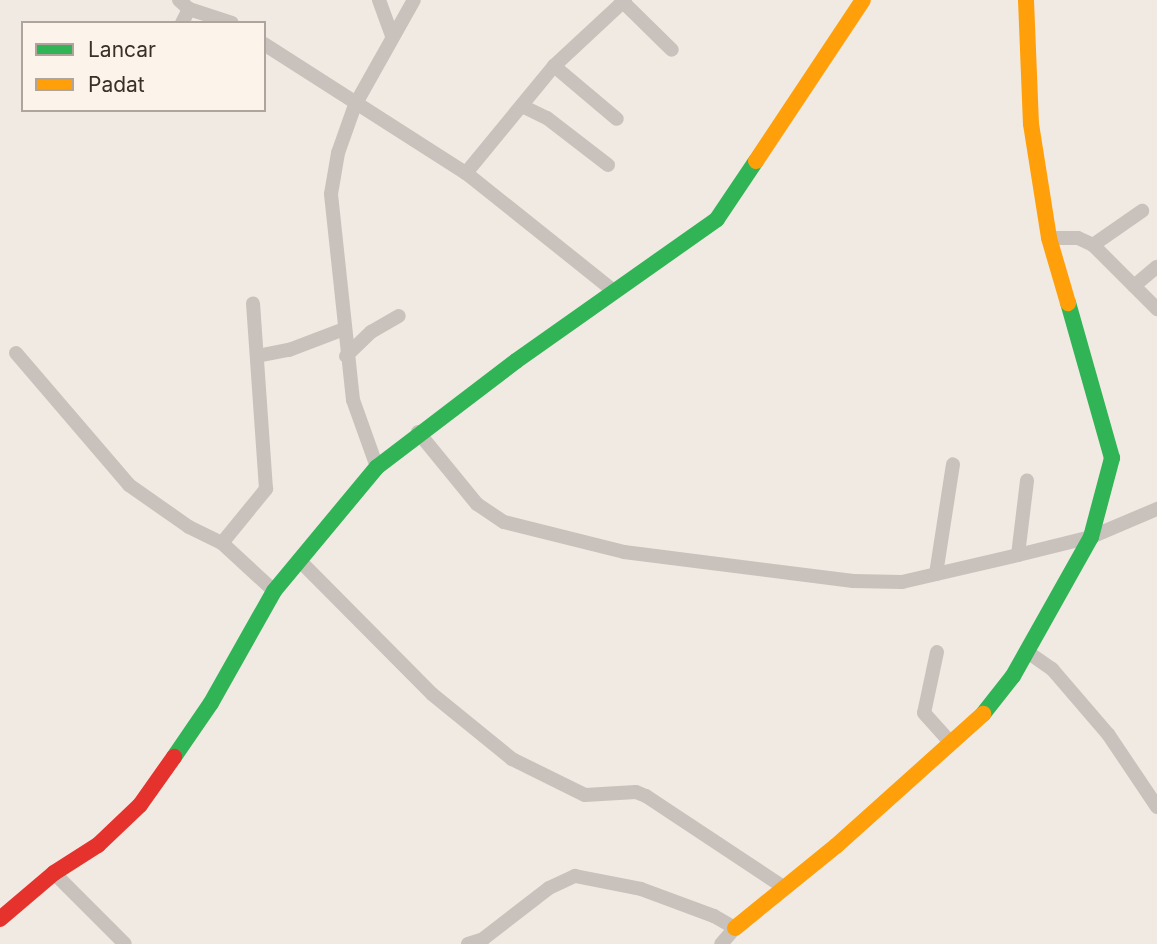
<!DOCTYPE html>
<html>
<head>
<meta charset="utf-8">
<style>
	body { margin:0 }
	#map { position:relative; width:1157px; height:944px; overflow:hidden; background:#f0eae3; font-family:Inter,sans-serif }
	div>[style] { position:absolute }
	.street>* { height:14px; margin:-7px; padding:0 7px; transform-origin:7px; border-radius:7px; background:#c9c2bc }
	.fast>* { height:16px; margin:-8px; padding:0 8px; transform-origin:8px; border-radius:8px; background:#30b455 }
	.slow>* { height:16px; margin:-8px; padding:0 8px; transform-origin:8px; border-radius:8px; background:#ff9f0a }
	.jam>* { height:16px; margin:-8px; padding:0 8px; transform-origin:8px; border-radius:8px; background:#e5322d }
	span { translate:-50% -50%; white-space:nowrap; text-align:center; line-height:1.15; -webkit-text-stroke:6px #fcf4eb; paint-order:stroke }
	.legend { position:absolute; left:21px; top:21px; width:245px; height:91px; box-sizing:border-box; background:#fcf4eb; border:2px solid #afa59d; margin:0; padding:9px 12px; list-style:none; font-size:21px; color:#3b2f29 }
	.legend li { display:flex; align-items:center; gap:14px; height:35px }
	.legend b { width:35px; border:2px solid #afa59d }
</style>
</head>
<body>
<div id="map">
	<div class="street">
		<i style="left:179px;top:0;width:13px;rotate:42deg"></i>
		<i style="left:189px;top:9px;width:45px;rotate:18deg"></i>
		<i style="left:379px;top:0;width:37px;rotate:70deg"></i>
		<i style="left:621px;top:0;width:71px;rotate:44.4deg"></i>
		<i style="left:182px;top:23px;width:16px;rotate:-63deg"></i>
		<i style="left:264px;top:44px;width:240px;rotate:32.6deg"></i>
		<i style="left:466px;top:173px;width:189px;rotate:38.6deg"></i>
		<i style="left:554px;top:66px;width:82px;rotate:40.1deg"></i>
		<i style="left:522px;top:106px;width:28px;rotate:26deg"></i>
		<i style="left:547px;top:118px;width:77px;rotate:37.6deg"></i>
		<i style="left:466px;top:173px;width:139px;rotate:-50.6deg"></i>
		<i style="left:554px;top:66px;width:97px;rotate:-42.9deg"></i>
		<i style="left:1049px;top:238px;width:29px"></i>
		<i style="left:1078px;top:238px;width:17px;rotate:25deg"></i>
		<i style="left:1093px;top:245px;width:91px;rotate:45deg"></i>
		<i style="left:1093px;top:245px;width:60px;rotate:-34.8deg"></i>
		<i style="left:1134px;top:286px;width:30px;rotate:-40deg"></i>
		<i style="left:16px;top:353px;width:174px;rotate:49.4deg"></i>
		<i style="left:129px;top:485px;width:73px;rotate:35deg"></i>
		<i style="left:189px;top:527px;width:37px;rotate:26deg"></i>
		<i style="left:222px;top:543px;width:71px;rotate:42.7deg"></i>
		<i style="left:257px;top:356px;width:33px;rotate:-11deg"></i>
		<i style="left:289px;top:350px;width:59px;rotate:-20.9deg"></i>
		<i style="left:346px;top:356px;width:35px;rotate:-44deg"></i>
		<i style="left:371px;top:332px;width:32px;rotate:-30deg"></i>
		<i style="left:418px;top:432px;width:93px;rotate:50.7deg"></i>
		<i style="left:477px;top:504px;width:32px;rotate:34deg"></i>
		<i style="left:504px;top:522px;width:124px;rotate:14deg"></i>
		<i style="left:624px;top:552px;width:231px;rotate:7.2deg"></i>
		<i style="left:853px;top:581px;width:49px;rotate:1.2deg"></i>
		<i style="left:902px;top:582px;width:119px;rotate:-13.1deg"></i>
		<i style="left:1018px;top:555px;width:75px;rotate:-13.9deg"></i>
		<i style="left:1091px;top:537px;width:72px;rotate:-23deg"></i>
		<i style="left:377px;top:467px;width:71px;rotate:-109.7deg"></i>
		<i style="left:353px;top:400px;width:207px;rotate:-96.1deg"></i>
		<i style="left:331px;top:194px;width:42px;rotate:-80.3deg"></i>
		<i style="left:338px;top:153px;width:51px;rotate:-70.5deg"></i>
		<i style="left:355px;top:105px;width:120px;rotate:-60.7deg"></i>
		<i style="left:222px;top:543px;width:70px;rotate:-50.8deg"></i>
		<i style="left:266px;top:489px;width:186px;rotate:-94deg"></i>
		<i style="left:1018px;top:555px;width:75px;rotate:-83.1deg"></i>
		<i style="left:299px;top:560px;width:189px;rotate:45.2deg"></i>
		<i style="left:432px;top:694px;width:103px;rotate:39.1deg"></i>
		<i style="left:512px;top:759px;width:81px;rotate:26.3deg"></i>
		<i style="left:585px;top:795px;width:51px;rotate:-3.4deg"></i>
		<i style="left:636px;top:792px;width:11px;rotate:22deg"></i>
		<i style="left:646px;top:796px;width:163px;rotate:33.5deg"></i>
		<i style="left:936px;top:574px;width:111px;rotate:-81.2deg"></i>
		<i style="left:1026px;top:651px;width:32px;rotate:35deg"></i>
		<i style="left:1052px;top:669px;width:86px;rotate:49.3deg"></i>
		<i style="left:1108px;top:734px;width:88px;rotate:56.1deg"></i>
		<i style="left:937px;top:652px;width:62px;rotate:102deg"></i>
		<i style="left:924px;top:713px;width:40px;rotate:48deg"></i>
		<i style="left:54px;top:873px;width:100px;rotate:45deg"></i>
		<i style="left:468px;top:944px;width:16px;rotate:-18deg"></i>
		<i style="left:483px;top:939px;width:83px;rotate:-37.7deg"></i>
		<i style="left:549px;top:888px;width:29px;rotate:-25deg"></i>
		<i style="left:575px;top:876px;width:67px;rotate:11.1deg"></i>
		<i style="left:641px;top:889px;width:78px;rotate:20.3deg"></i>
		<i style="left:714px;top:916px;width:24px;rotate:30deg"></i>
		<i style="left:735px;top:928px;width:21px;rotate:131deg"></i>
	</div>
	<div class="fast">
		<i style="left:983px;top:714px;width:48px;rotate:-51.7deg"></i>
		<i style="left:1013px;top:676px;width:159px;rotate:-60.7deg"></i>
		<i style="left:1091px;top:537px;width:82px;rotate:-75.1deg"></i>
		<i style="left:1112px;top:458px;width:161px;rotate:-105.8deg"></i>
		<i style="left:174px;top:757px;width:65px;rotate:-55.6deg"></i>
		<i style="left:211px;top:703px;width:129px;rotate:-60.6deg"></i>
		<i style="left:274px;top:591px;width:161px;rotate:-50.3deg"></i>
		<i style="left:377px;top:467px;width:175px;rotate:-37.3deg"></i>
		<i style="left:516px;top:361px;width:246px;rotate:-35.2deg"></i>
		<i style="left:717px;top:219px;width:70px;rotate:-56.1deg"></i>
	</div>
	<div class="slow">
		<i style="left:1026px;top:0;width:124px;rotate:87.7deg"></i>
		<i style="left:1031px;top:124px;width:115px;rotate:81deg"></i>
		<i style="left:1049px;top:238px;width:68px;rotate:73.7deg"></i>
		<i style="left:756px;top:161px;width:193px;rotate:-56.4deg"></i>
		<i style="left:735px;top:928px;width:130px;rotate:-39.1deg"></i>
		<i style="left:836px;top:846px;width:198px;rotate:-41.9deg"></i>
	</div>
	<div class="jam">
		<i style="left:0;top:919px;width:71px;rotate:-40.4deg"></i>
		<i style="left:54px;top:873px;width:52px;rotate:-32.5deg"></i>
		<i style="left:98px;top:845px;width:58px;rotate:-43.6deg"></i>
		<i style="left:140px;top:805px;width:59px;rotate:-54.7deg"></i>
	</div>
	<ul class="legend">
	<li><b style="height:9px;background:#30b455"></b>Lancar</li>
	<li><b style="height:9px;background:#ff9f0a"></b>Padat</li>
	</ul>
</div>
</body>
</html>
